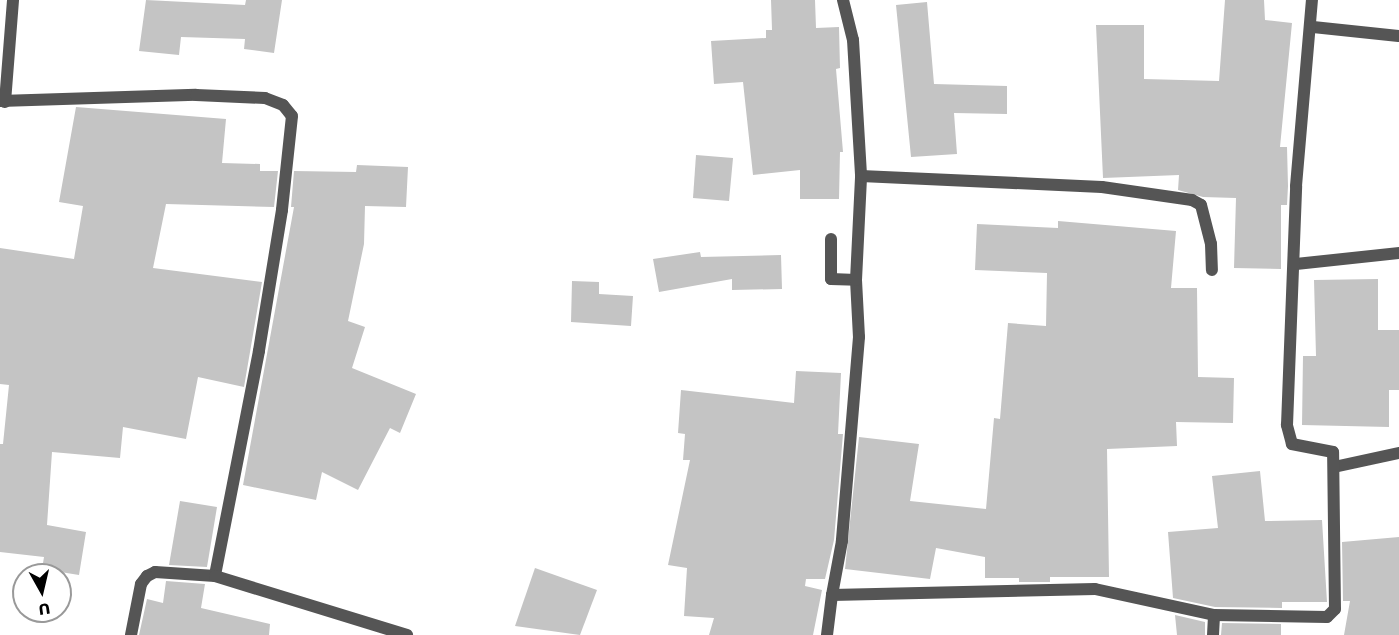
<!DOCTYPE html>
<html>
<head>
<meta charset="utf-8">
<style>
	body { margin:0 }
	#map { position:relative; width:1399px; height:635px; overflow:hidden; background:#fff; font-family:"Work Sans",sans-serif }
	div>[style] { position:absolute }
	.building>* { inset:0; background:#c4c4c4 }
	.street>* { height:12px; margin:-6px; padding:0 6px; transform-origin:6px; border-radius:6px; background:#555 }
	span { translate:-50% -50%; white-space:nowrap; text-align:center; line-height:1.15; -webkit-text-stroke:5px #fff; paint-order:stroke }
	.north { position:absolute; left:12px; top:563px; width:60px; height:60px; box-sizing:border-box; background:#fff; border:2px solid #999; border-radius:50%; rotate:172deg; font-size:16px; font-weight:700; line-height:24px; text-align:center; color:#000 }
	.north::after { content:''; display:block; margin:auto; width:21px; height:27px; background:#000; clip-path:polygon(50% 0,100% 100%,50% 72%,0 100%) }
</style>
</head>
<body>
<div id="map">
	<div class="building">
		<i style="clip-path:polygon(146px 0,245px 5px,246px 0,282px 0,274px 53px,244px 49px,245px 39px,181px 37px,179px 55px,139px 51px)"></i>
		<i style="clip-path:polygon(771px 0,815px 0,816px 28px,839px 27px,840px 68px,836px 69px,843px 152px,840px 152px,839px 199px,800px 199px,800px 170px,753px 175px,743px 82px,714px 84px,711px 41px,766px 38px,766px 30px,772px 30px)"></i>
		<i style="clip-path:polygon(1225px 0,1264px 0,1265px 20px,1292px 23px,1280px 147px,1287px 147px,1288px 186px,1287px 205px,1281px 205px,1281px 269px,1234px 268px,1236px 198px,1203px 197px,1178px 190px,1179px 175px,1103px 178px,1096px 25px,1144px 25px,1144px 79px,1219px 81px)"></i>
		<i style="clip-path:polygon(927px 2px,934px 84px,1007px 86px,1007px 114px,954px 113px,957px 154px,911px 157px,896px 5px)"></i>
		<i style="clip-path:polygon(76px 107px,226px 119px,222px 163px,260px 164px,260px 171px,278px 171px,274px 207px,166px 204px,153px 268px,262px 282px,244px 387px,198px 377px,186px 439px,123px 427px,120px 458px,52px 452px,47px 525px,86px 532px,79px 575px,42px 569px,44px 557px,0 552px,0 444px,3px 444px,9px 385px,0 384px,0 248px,74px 259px,83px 206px,59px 202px)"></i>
		<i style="clip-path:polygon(696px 155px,733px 158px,729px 201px,693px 198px)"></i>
		<i style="clip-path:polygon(357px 165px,408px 167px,406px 207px,365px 206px,364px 244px,348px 321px,365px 327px,352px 368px,416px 394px,400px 433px,390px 428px,358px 490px,322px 472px,316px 500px,243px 485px,294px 207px,291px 207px,294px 171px,356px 172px)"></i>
		<i style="clip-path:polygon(1058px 221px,1176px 231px,1171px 288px,1197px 288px,1198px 377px,1234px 378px,1233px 423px,1176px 422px,1177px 446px,1107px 449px,1109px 577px,1050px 577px,1050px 582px,1019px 582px,1019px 578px,985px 578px,985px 557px,936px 548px,930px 579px,845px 569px,859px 437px,919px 444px,910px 501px,986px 509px,994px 418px,1000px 419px,1008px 323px,1046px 326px,1047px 273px,975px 270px,977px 224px,1058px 228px)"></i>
		<i style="clip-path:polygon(700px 252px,701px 257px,781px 255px,782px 289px,732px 290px,732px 279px,659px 292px,653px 259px)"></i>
		<i style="clip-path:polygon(1378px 279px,1378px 330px,1399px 330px,1399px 390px,1389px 390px,1389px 427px,1302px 425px,1303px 356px,1316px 356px,1314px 280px)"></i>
		<i style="clip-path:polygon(572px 281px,599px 282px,599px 294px,633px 296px,631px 326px,571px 322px)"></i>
		<i style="clip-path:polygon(796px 371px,841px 373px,838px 434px,843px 434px,834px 540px,825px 579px,806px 579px,805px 586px,822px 590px,813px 635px,709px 635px,714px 618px,684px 616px,687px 568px,668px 565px,690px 460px,683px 460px,685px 434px,678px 433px,681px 390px,794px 403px)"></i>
		<i style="clip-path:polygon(1260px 471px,1265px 521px,1322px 520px,1327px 602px,1282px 602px,1282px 608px,1215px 607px,1173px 598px,1168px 532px,1218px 528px,1212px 476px)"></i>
		<i style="clip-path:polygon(180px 501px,217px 507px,207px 567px,169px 565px)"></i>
		<i style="clip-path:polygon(1399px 537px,1399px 635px,1344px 635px,1350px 601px,1343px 601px,1342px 542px)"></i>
		<i style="clip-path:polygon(535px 568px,597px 590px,580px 635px,515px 626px)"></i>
		<i style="clip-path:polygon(166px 581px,205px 584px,201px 608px,270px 624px,269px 635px,139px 635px,147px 599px,163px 603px)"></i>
		<i style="clip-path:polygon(1175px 615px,1205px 622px,1205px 635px,1177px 635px)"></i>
		<i style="clip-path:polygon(1222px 623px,1281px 624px,1281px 635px,1221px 635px)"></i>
	</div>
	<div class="street">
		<i style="left:843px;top:0;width:41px;rotate:76deg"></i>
		<i style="left:853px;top:40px;width:136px;rotate:86.6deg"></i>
		<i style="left:1313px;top:27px;width:86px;rotate:6deg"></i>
		<i style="left:0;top:101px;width:196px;rotate:-1.8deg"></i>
		<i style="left:196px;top:95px;width:69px;rotate:2.5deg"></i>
		<i style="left:265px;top:98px;width:19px;rotate:21deg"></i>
		<i style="left:283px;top:105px;width:14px;rotate:51deg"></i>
		<i style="left:292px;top:116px;width:95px;rotate:96.1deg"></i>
		<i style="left:282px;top:210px;width:143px;rotate:99.3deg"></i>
		<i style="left:259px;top:351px;width:229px;rotate:101.1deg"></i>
		<i style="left:215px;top:576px;width:60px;rotate:-176.2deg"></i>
		<i style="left:155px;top:572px;width:9px;rotate:153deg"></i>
		<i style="left:147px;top:576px;width:10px;rotate:127deg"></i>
		<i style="left:141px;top:584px;width:52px;rotate:101.1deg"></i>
		<i style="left:5px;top:102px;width:102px;rotate:-85.5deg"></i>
		<i style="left:831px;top:239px;width:40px;rotate:90deg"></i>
		<i style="left:831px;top:279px;width:25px;rotate:2deg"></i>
		<i style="left:856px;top:280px;width:57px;rotate:87deg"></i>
		<i style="left:859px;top:337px;width:205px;rotate:94.8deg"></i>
		<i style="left:842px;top:541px;width:55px;rotate:100.5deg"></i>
		<i style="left:1296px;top:264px;width:104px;rotate:-6.1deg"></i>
		<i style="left:856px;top:280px;width:104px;rotate:-87.2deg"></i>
		<i style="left:861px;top:176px;width:241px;rotate:2.6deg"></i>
		<i style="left:1102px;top:187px;width:91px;rotate:8.2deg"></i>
		<i style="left:1192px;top:200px;width:10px;rotate:29deg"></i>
		<i style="left:1201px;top:205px;width:40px;rotate:75.6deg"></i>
		<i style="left:1211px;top:244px;width:26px;rotate:88deg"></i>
		<i style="left:1334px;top:467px;width:66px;rotate:-12.2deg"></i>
		<i style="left:215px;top:576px;width:201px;rotate:17.1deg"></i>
		<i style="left:827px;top:635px;width:40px;rotate:-82.9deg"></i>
		<i style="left:832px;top:595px;width:263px;rotate:-1.3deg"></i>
		<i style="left:1095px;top:589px;width:122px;rotate:12.3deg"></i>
		<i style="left:1213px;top:635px;width:20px;rotate:-87deg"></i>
		<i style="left:1214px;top:615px;width:113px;rotate:1deg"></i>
		<i style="left:1327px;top:617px;width:11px;rotate:-45deg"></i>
		<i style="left:1335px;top:609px;width:157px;rotate:-90.7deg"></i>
		<i style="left:1333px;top:452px;width:42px;rotate:-169deg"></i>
		<i style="left:1292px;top:444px;width:20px;rotate:-105deg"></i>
		<i style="left:1287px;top:425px;width:239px;rotate:-87.8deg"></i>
		<i style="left:1296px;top:186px;width:187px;rotate:-85.1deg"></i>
	</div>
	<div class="north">U</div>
</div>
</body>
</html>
